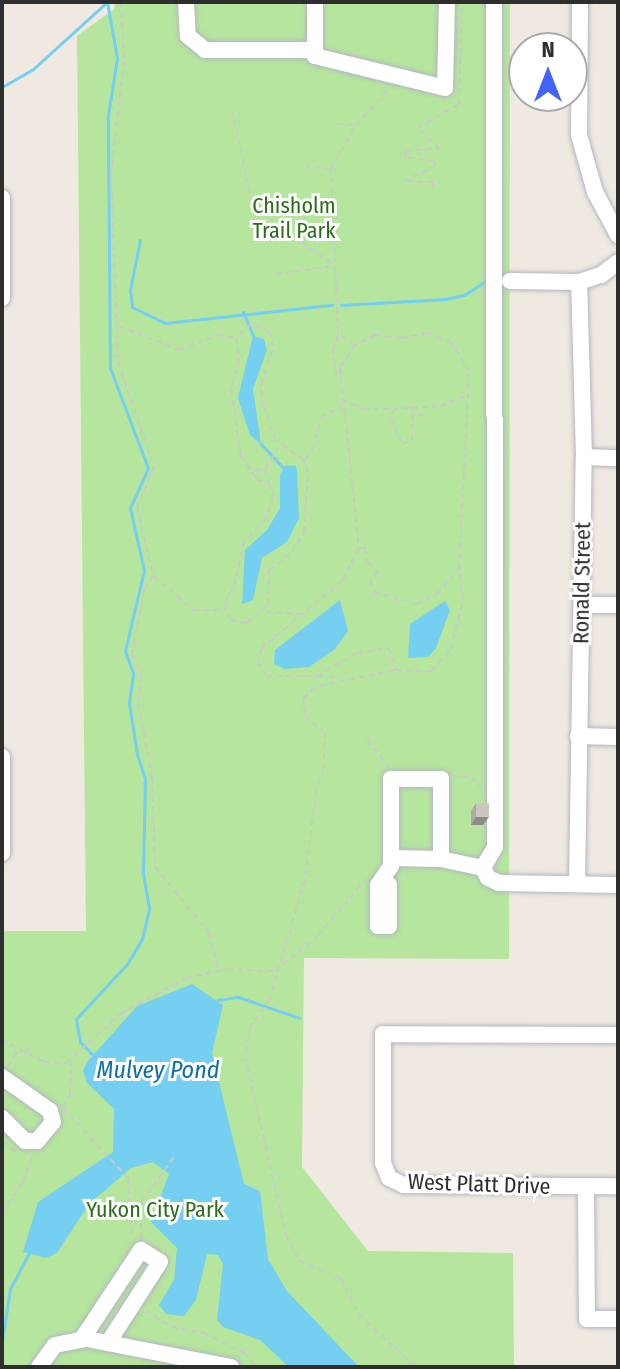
<!DOCTYPE html>
<html>
<head>
<meta charset="utf-8">
<style>
	body { margin:0 }
	#map { position:relative; width:620px; height:1369px; overflow:hidden; background:#efe9e1; font-family:"Fira Sans Condensed",sans-serif }
	div>[style] { position:absolute }
	.green>* { inset:0; background:#b6e59e }
	.water>* { inset:0; background:#75cff0 }
	.stream>* { height:3px; margin:-1.5px; padding:0 1.5px; transform-origin:1.5px; border-radius:1.5px; background:#75cff0 }
	.path>* { height:2px; margin-top:-1px; transform-origin:0; background:repeating-linear-gradient(90deg,#c9c9c9 0 6px,transparent 0 10px) }
	.roads { filter:drop-shadow(0 0 2px #b4b7c1) drop-shadow(0 0 2px #b4b7c1) }
	.minor>* { height:16px; margin:-8px; padding:0 8px; transform-origin:8px; border-radius:8px; background:#fff }
	.wall>* { inset:0; background:#afaba4 }
	.shaded-wall>* { inset:0; background:#8e8b86 }
	.building>* { inset:0; background:#cbc7bf }
	span { translate:-50% -50%; white-space:nowrap; text-align:center; line-height:1.15; -webkit-text-stroke:6px #fff; paint-order:stroke }
	.park-label { font-size:22px; color:#2c6e1b }
	.street-label { font-size:22px; color:#2e2e2e }
	.water-label { font-size:24px; color:#0d6fa3; font-style:italic }
	.frame { position:absolute; inset:0; border:4px solid #2e2e2e; pointer-events:none }
	.north { position:absolute; left:508px; top:32px; width:80px; height:80px; box-sizing:border-box; background:#fff; border:2px solid #ababab; border-radius:50%; rotate:0deg; font-size:22px; font-weight:700; line-height:32px; text-align:center; color:#2e2e2e }
	.north::after { content:''; display:block; margin:auto; width:28px; height:36px; background:#4264fb; clip-path:polygon(50% 0,100% 100%,50% 72%,0 100%) }
</style>
</head>
<body>
<div id="map">
	<div class="green">
		<i style="clip-path:polygon(115px 2px,510px 2px,509px 959px,304px 958px,302px 1167px,368px 1251px,513px 1253px,514px 1367px,2px 1367px,2px 931px,86px 931px,77px 36px,114px 9px)"></i>
	</div>
	<div class="water">
		<i style="clip-path:polygon(253px 336px,264px 339px,267px 350px,253px 389px,261px 444px,250px 435px,238px 398px)"></i>
		<i style="clip-path:polygon(286px 465px,296px 466px,297px 471px,299px 518px,287px 542px,262px 558px,253px 600px,242px 604px,245px 550px,267px 530px,280px 508px,280px 475px)"></i>
		<i style="clip-path:polygon(340px 600px,348px 631px,334px 650px,309px 667px,285px 669px,274px 664px,275px 650px)"></i>
		<i style="clip-path:polygon(445px 601px,450px 610px,436px 648px,428px 657px,408px 658px,410px 624px)"></i>
		<i style="clip-path:polygon(192px 984px,223px 1005px,212px 1053px,244px 1184px,260px 1191px,268px 1259px,287px 1291px,359px 1367px,289px 1367px,260px 1340px,223px 1327px,217px 1320px,223px 1264px,218px 1255px,207px 1254px,196px 1300px,184px 1316px,166px 1314px,159px 1305px,174px 1280px,177px 1248px,151px 1222px,169px 1174px,153px 1162px,131px 1168px,89px 1204px,57px 1253px,46px 1258px,23px 1252px,38px 1202px,113px 1152px,114px 1109px,87px 1083px,83px 1071px,87px 1062px,137px 1006px)"></i>
	</div>
	<div class="stream">
		<i style="left:2px;top:87px;width:34px;rotate:-30deg"></i>
		<i style="left:32px;top:70px;width:101px;rotate:-42.2deg"></i>
		<i style="left:140px;top:240px;width:51px;rotate:101.3deg"></i>
		<i style="left:130px;top:290px;width:17px;rotate:83deg"></i>
		<i style="left:132px;top:307px;width:37px;rotate:26deg"></i>
		<i style="left:165px;top:323px;width:168px;rotate:-6.2deg"></i>
		<i style="left:341px;top:305px;width:105px;rotate:-3.3deg"></i>
		<i style="left:446px;top:299px;width:18px;rotate:-13deg"></i>
		<i style="left:464px;top:295px;width:30px;rotate:-33deg"></i>
		<i style="left:243px;top:312px;width:26px;rotate:67deg"></i>
		<i style="left:261px;top:444px;width:34px;rotate:47deg"></i>
		<i style="left:218px;top:1000px;width:20px;rotate:-9deg"></i>
		<i style="left:238px;top:997px;width:65px;rotate:18.7deg"></i>
		<i style="left:95px;top:1057px;width:21px;rotate:-135deg"></i>
		<i style="left:80px;top:1042px;width:23px;rotate:-100deg"></i>
		<i style="left:76px;top:1019px;width:75px;rotate:-47.2deg"></i>
		<i style="left:127px;top:964px;width:29px;rotate:-59deg"></i>
		<i style="left:142px;top:939px;width:32px;rotate:-77deg"></i>
		<i style="left:149px;top:908px;width:36px;rotate:-100deg"></i>
		<i style="left:143px;top:873px;width:94px;rotate:-88.8deg"></i>
		<i style="left:145px;top:779px;width:26px;rotate:-108deg"></i>
		<i style="left:137px;top:754px;width:52px;rotate:-98.9deg"></i>
		<i style="left:129px;top:703px;width:30px;rotate:-82deg"></i>
		<i style="left:133px;top:673px;width:23px;rotate:-110deg"></i>
		<i style="left:125px;top:651px;width:83px;rotate:-76.8deg"></i>
		<i style="left:144px;top:570px;width:64px;rotate:-102.7deg"></i>
		<i style="left:130px;top:508px;width:44px;rotate:-65.8deg"></i>
		<i style="left:148px;top:468px;width:107px;rotate:-110.8deg"></i>
		<i style="left:110px;top:368px;width:253px;rotate:-90.5deg"></i>
		<i style="left:108px;top:115px;width:58px;rotate:-81deg"></i>
		<i style="left:117px;top:58px;width:57px;rotate:-100.1deg"></i>
		<i style="left:2px;top:1340px;width:52px;rotate:-81.1deg"></i>
		<i style="left:10px;top:1289px;width:41px;rotate:-62.2deg"></i>
	</div>
	<div class="path">
		<i style="left:121px;top:2px;width:59px;rotate:87.1deg"></i>
		<i style="left:124px;top:61px;width:113px;rotate:96.6deg"></i>
		<i style="left:111px;top:173px;width:189px;rotate:87.9deg"></i>
		<i style="left:118px;top:362px;width:111px;rotate:71.1deg"></i>
		<i style="left:154px;top:467px;width:43px;rotate:113deg"></i>
		<i style="left:137px;top:507px;width:71px;rotate:76.9deg"></i>
		<i style="left:153px;top:576px;width:17px;rotate:123deg"></i>
		<i style="left:144px;top:590px;width:65px;rotate:100.6deg"></i>
		<i style="left:132px;top:654px;width:23px;rotate:65deg"></i>
		<i style="left:142px;top:675px;width:28px;rotate:98deg"></i>
		<i style="left:138px;top:703px;width:74px;rotate:79.1deg"></i>
		<i style="left:152px;top:776px;width:91px;rotate:88.1deg"></i>
		<i style="left:155px;top:867px;width:85px;rotate:50.7deg"></i>
		<i style="left:209px;top:933px;width:37px;rotate:76deg"></i>
		<i style="left:232px;top:110px;width:99px;rotate:77.8deg"></i>
		<i style="left:253px;top:207px;width:100px;rotate:35.6deg"></i>
		<i style="left:338px;top:124px;width:17px;rotate:3deg"></i>
		<i style="left:305px;top:166px;width:25px;rotate:7deg"></i>
		<i style="left:432px;top:187px;width:5px;rotate:-79deg"></i>
		<i style="left:433px;top:182px;width:29px;rotate:-178deg"></i>
		<i style="left:404px;top:181px;width:34px;rotate:-26deg"></i>
		<i style="left:435px;top:166px;width:5px;rotate:-101deg"></i>
		<i style="left:434px;top:161px;width:29px;rotate:-172deg"></i>
		<i style="left:405px;top:157px;width:6px;rotate:-81deg"></i>
		<i style="left:406px;top:151px;width:34px;rotate:-5deg"></i>
		<i style="left:440px;top:148px;width:30px;rotate:-138deg"></i>
		<i style="left:418px;top:128px;width:48px;rotate:-30.3deg"></i>
		<i style="left:459px;top:104px;width:102px;rotate:-88.3deg"></i>
		<i style="left:308px;top:205px;width:22px;rotate:-3deg"></i>
		<i style="left:275px;top:274px;width:60px;rotate:-7.7deg"></i>
		<i style="left:119px;top:326px;width:65px;rotate:21.8deg"></i>
		<i style="left:179px;top:350px;width:42px;rotate:-21deg"></i>
		<i style="left:218px;top:335px;width:18px;rotate:9deg"></i>
		<i style="left:236px;top:338px;width:22px;rotate:82deg"></i>
		<i style="left:239px;top:360px;width:31px;rotate:105deg"></i>
		<i style="left:231px;top:390px;width:67px;rotate:81.4deg"></i>
		<i style="left:241px;top:456px;width:28px;rotate:55deg"></i>
		<i style="left:257px;top:479px;width:13px;rotate:23deg"></i>
		<i style="left:269px;top:484px;width:14px;rotate:73deg"></i>
		<i style="left:273px;top:497px;width:23px;rotate:108deg"></i>
		<i style="left:266px;top:519px;width:31px;rotate:135deg"></i>
		<i style="left:244px;top:541px;width:40px;rotate:102deg"></i>
		<i style="left:236px;top:580px;width:29px;rotate:115deg"></i>
		<i style="left:224px;top:606px;width:16px;rotate:63deg"></i>
		<i style="left:231px;top:620px;width:16px;rotate:11deg"></i>
		<i style="left:247px;top:623px;width:28px;rotate:-41deg"></i>
		<i style="left:268px;top:605px;width:35px;rotate:-88deg"></i>
		<i style="left:269px;top:570px;width:29px;rotate:-38deg"></i>
		<i style="left:292px;top:552px;width:23px;rotate:-59deg"></i>
		<i style="left:304px;top:532px;width:60px;rotate:-86.2deg"></i>
		<i style="left:308px;top:472px;width:13px;rotate:-108deg"></i>
		<i style="left:304px;top:460px;width:35px;rotate:-145deg"></i>
		<i style="left:275px;top:440px;width:36px;rotate:-109deg"></i>
		<i style="left:263px;top:406px;width:22px;rotate:-95deg"></i>
		<i style="left:261px;top:384px;width:39px;rotate:-71deg"></i>
		<i style="left:274px;top:347px;width:17px;rotate:-107deg"></i>
		<i style="left:269px;top:331px;width:19px;rotate:-159deg"></i>
		<i style="left:251px;top:324px;width:21px;rotate:137deg"></i>
		<i style="left:354px;top:345px;width:20px;rotate:-143deg"></i>
		<i style="left:338px;top:333px;width:164px;rotate:-92.4deg"></i>
		<i style="left:331px;top:169px;width:51px;rotate:-60.4deg"></i>
		<i style="left:356px;top:125px;width:49px;rotate:-47.5deg"></i>
		<i style="left:337px;top:375px;width:24px;rotate:-99deg"></i>
		<i style="left:333px;top:351px;width:17px;rotate:-73deg"></i>
		<i style="left:342px;top:400px;width:23px;rotate:23deg"></i>
		<i style="left:363px;top:409px;width:49px;rotate:-1.2deg"></i>
		<i style="left:412px;top:408px;width:28px;rotate:-4deg"></i>
		<i style="left:440px;top:406px;width:28px;rotate:-21deg"></i>
		<i style="left:395px;top:408px;width:12px;rotate:114deg"></i>
		<i style="left:390px;top:419px;width:27px;rotate:62deg"></i>
		<i style="left:403px;top:443px;width:9px;rotate:-18deg"></i>
		<i style="left:412px;top:440px;width:31px;rotate:-88deg"></i>
		<i style="left:418px;top:414px;width:7px;rotate:16deg"></i>
		<i style="left:305px;top:459px;width:13px;rotate:-51deg"></i>
		<i style="left:313px;top:449px;width:33px;rotate:-76deg"></i>
		<i style="left:321px;top:417px;width:23px;rotate:-25deg"></i>
		<i style="left:255px;top:470px;width:10px;rotate:-6deg"></i>
		<i style="left:265px;top:469px;width:26px;rotate:-58deg"></i>
		<i style="left:265px;top:470px;width:14px;rotate:73deg"></i>
		<i style="left:359px;top:548px;width:37px;rotate:117deg"></i>
		<i style="left:342px;top:581px;width:104px;rotate:140.1deg"></i>
		<i style="left:262px;top:648px;width:15px;rotate:106deg"></i>
		<i style="left:258px;top:662px;width:16px;rotate:60deg"></i>
		<i style="left:266px;top:676px;width:51px"></i>
		<i style="left:317px;top:676px;width:46px;rotate:-29.9deg"></i>
		<i style="left:357px;top:653px;width:32px;rotate:-9deg"></i>
		<i style="left:389px;top:648px;width:23px;rotate:72deg"></i>
		<i style="left:396px;top:670px;width:36px;rotate:2deg"></i>
		<i style="left:432px;top:671px;width:29px;rotate:-49deg"></i>
		<i style="left:451px;top:649px;width:50px;rotate:-76.2deg"></i>
		<i style="left:463px;top:600px;width:31px;rotate:-97deg"></i>
		<i style="left:459px;top:569px;width:198px;rotate:-87.1deg"></i>
		<i style="left:469px;top:371px;width:33px;rotate:-121deg"></i>
		<i style="left:452px;top:343px;width:27px;rotate:-158deg"></i>
		<i style="left:427px;top:333px;width:26px;rotate:169deg"></i>
		<i style="left:401px;top:338px;width:26px;rotate:-173deg"></i>
		<i style="left:375px;top:335px;width:22px;rotate:153deg"></i>
		<i style="left:355px;top:345px;width:27px;rotate:123deg"></i>
		<i style="left:340px;top:368px;width:181px;rotate:84deg"></i>
		<i style="left:359px;top:548px;width:6px"></i>
		<i style="left:365px;top:548px;width:14px;rotate:78deg"></i>
		<i style="left:368px;top:562px;width:14px;rotate:45deg"></i>
		<i style="left:378px;top:572px;width:12px;rotate:132deg"></i>
		<i style="left:370px;top:581px;width:12px;rotate:70deg"></i>
		<i style="left:374px;top:592px;width:44px;rotate:15.9deg"></i>
		<i style="left:416px;top:604px;width:23px;rotate:-25deg"></i>
		<i style="left:437px;top:594px;width:33px;rotate:-49deg"></i>
		<i style="left:154px;top:576px;width:52px;rotate:41.1deg"></i>
		<i style="left:193px;top:610px;width:28px"></i>
		<i style="left:266px;top:612px;width:37px;rotate:3deg"></i>
		<i style="left:394px;top:670px;width:81px;rotate:167.9deg"></i>
		<i style="left:315px;top:687px;width:17px;rotate:135deg"></i>
		<i style="left:303px;top:699px;width:17px;rotate:83deg"></i>
		<i style="left:305px;top:716px;width:26px;rotate:40deg"></i>
		<i style="left:325px;top:733px;width:37px;rotate:92deg"></i>
		<i style="left:324px;top:770px;width:22px;rotate:112deg"></i>
		<i style="left:316px;top:790px;width:91px;rotate:97deg"></i>
		<i style="left:305px;top:880px;width:124px;rotate:106.4deg"></i>
		<i style="left:270px;top:999px;width:34px;rotate:126deg"></i>
		<i style="left:250px;top:1027px;width:30px;rotate:99deg"></i>
		<i style="left:245px;top:1057px;width:183px;rotate:77deg"></i>
		<i style="left:286px;top:1235px;width:29px;rotate:63deg"></i>
		<i style="left:299px;top:1261px;width:45px;rotate:22deg"></i>
		<i style="left:341px;top:1278px;width:41px;rotate:64.1deg"></i>
		<i style="left:359px;top:1315px;width:77px;rotate:42.4deg"></i>
		<i style="left:318px;top:676px;width:22px;rotate:5deg"></i>
		<i style="left:367px;top:740px;width:35px;rotate:51deg"></i>
		<i style="left:453px;top:776px;width:19px;rotate:3deg"></i>
		<i style="left:472px;top:777px;width:15px;rotate:48deg"></i>
		<i style="left:2px;top:1040px;width:47px;rotate:27.6deg"></i>
		<i style="left:44px;top:1062px;width:22px;rotate:3deg"></i>
		<i style="left:66px;top:1063px;width:73px;rotate:-42.2deg"></i>
		<i style="left:120px;top:1014px;width:75px;rotate:-28.6deg"></i>
		<i style="left:186px;top:978px;width:42px;rotate:-12.4deg"></i>
		<i style="left:227px;top:969px;width:48px;rotate:2.4deg"></i>
		<i style="left:275px;top:971px;width:55px;rotate:-39.1deg"></i>
		<i style="left:318px;top:936px;width:75px;rotate:-49.9deg"></i>
		<i style="left:27px;top:1054px;width:9px;rotate:-72deg"></i>
		<i style="left:8px;top:1066px;width:17px;rotate:-57deg"></i>
		<i style="left:62px;top:1107px;width:14px;rotate:-56deg"></i>
		<i style="left:70px;top:1095px;width:34px;rotate:-88deg"></i>
		<i style="left:63px;top:1108px;width:96px;rotate:47.1deg"></i>
		<i style="left:128px;top:1178px;width:60px;rotate:86.2deg"></i>
		<i style="left:2px;top:1142px;width:17px;rotate:36deg"></i>
		<i style="left:2px;top:1212px;width:37px;rotate:-55deg"></i>
		<i style="left:23px;top:1182px;width:28px;rotate:-71deg"></i>
		<i style="left:141px;top:1239px;width:36px;rotate:-90deg"></i>
		<i style="left:141px;top:1203px;width:59px;rotate:-54.7deg"></i>
		<i style="left:146px;top:1311px;width:31px;rotate:32deg"></i>
		<i style="left:172px;top:1327px;width:33px;rotate:11deg"></i>
		<i style="left:204px;top:1333px;width:45px;rotate:26.6deg"></i>
		<i style="left:244px;top:1353px;width:18px;rotate:49deg"></i>
	</div>
	<div class="roads">
		<div class="minor">
			<i style="left:186px;top:2px;width:34px;rotate:87deg"></i>
			<i style="left:188px;top:36px;width:22px;rotate:39deg"></i>
			<i style="left:205px;top:50px;width:110px"></i>
			<i style="left:315px;top:2px;width:54px;rotate:90deg"></i>
			<i style="left:315px;top:56px;width:134px;rotate:13.8deg"></i>
			<i style="left:445px;top:88px;width:86px;rotate:-88.7deg"></i>
			<i style="left:494px;top:2px;width:845px;rotate:89.93deg"></i>
			<i style="left:495px;top:847px;width:24px;rotate:120deg"></i>
			<i style="left:483px;top:868px;width:11px;rotate:63deg"></i>
			<i style="left:488px;top:878px;width:12px;rotate:24deg"></i>
			<i style="left:499px;top:883px;width:119px;rotate:1deg"></i>
			<i style="left:580px;top:2px;width:133px;rotate:90.4deg"></i>
			<i style="left:579px;top:135px;width:59px;rotate:74.3deg"></i>
			<i style="left:595px;top:192px;width:49px;rotate:61.9deg"></i>
			<i style="left:2px;top:198px;width:100px;rotate:90deg"></i>
			<i style="left:510px;top:281px;width:69px;rotate:0.8deg"></i>
			<i style="left:579px;top:282px;width:23px;rotate:-18deg"></i>
			<i style="left:601px;top:275px;width:21px;rotate:-37deg"></i>
			<i style="left:584px;top:457px;width:34px;rotate:2deg"></i>
			<i style="left:582px;top:605px;width:36px"></i>
			<i style="left:578px;top:736px;width:40px;rotate:1.4deg"></i>
			<i style="left:2px;top:757px;width:96px;rotate:90deg"></i>
			<i style="left:391px;top:858px;width:50px;rotate:1.1deg"></i>
			<i style="left:441px;top:859px;width:43px;rotate:12.1deg"></i>
			<i style="left:384px;top:881px;width:6px;rotate:39deg"></i>
			<i style="left:389px;top:885px;width:41px;rotate:90deg"></i>
			<i style="left:389px;top:926px;width:11px;rotate:180deg"></i>
			<i style="left:378px;top:926px;width:41px;rotate:-90deg"></i>
			<i style="left:378px;top:885px;width:23px;rotate:-56deg"></i>
			<i style="left:391px;top:866px;width:87px;rotate:-90deg"></i>
			<i style="left:391px;top:779px;width:50px"></i>
			<i style="left:441px;top:779px;width:80px;rotate:90deg"></i>
			<i style="left:577px;top:884px;width:427px;rotate:-89.1deg"></i>
			<i style="left:584px;top:457px;width:175px;rotate:-91.6deg"></i>
			<i style="left:618px;top:1035px;width:235px;rotate:-179.8deg"></i>
			<i style="left:383px;top:1034px;width:129px;rotate:90deg"></i>
			<i style="left:383px;top:1163px;width:16px;rotate:68deg"></i>
			<i style="left:389px;top:1178px;width:17px;rotate:25deg"></i>
			<i style="left:404px;top:1185px;width:214px;rotate:0.3deg"></i>
			<i style="left:2px;top:1077px;width:59px;rotate:35.3deg"></i>
			<i style="left:50px;top:1111px;width:11px;rotate:75deg"></i>
			<i style="left:53px;top:1122px;width:25px;rotate:130deg"></i>
			<i style="left:37px;top:1141px;width:12px;rotate:180deg"></i>
			<i style="left:25px;top:1141px;width:33px;rotate:-135deg"></i>
			<i style="left:586px;top:1186px;width:133px;rotate:89.6deg"></i>
			<i style="left:587px;top:1319px;width:31px"></i>
			<i style="left:82px;top:1339px;width:107px;rotate:-56.5deg"></i>
			<i style="left:141px;top:1250px;width:22px;rotate:32deg"></i>
			<i style="left:160px;top:1262px;width:96px;rotate:122.7deg"></i>
			<i style="left:39px;top:1367px;width:27px;rotate:-54deg"></i>
			<i style="left:55px;top:1345px;width:33px;rotate:-11deg"></i>
			<i style="left:87px;top:1339px;width:147px;rotate:11deg"></i>
		</div>
	</div>
	<div class="wall">
		<i style="clip-path:polygon(476px 803px,483px 825px,471px 825px,471px 811px)"></i>
	</div>
	<div class="shaded-wall">
		<i style="clip-path:polygon(476px 817px,489px 817px,483px 825px,471px 825px)"></i>
	</div>
	<div class="building">
		<i style="clip-path:polygon(476px 803px,489px 803px,489px 817px,476px 817px)"></i>
	</div>
	<div class="park-label">
		<span style="left:294px;top:218px">Chisholm<br>Trail Park</span>
		<span style="left:155px;top:1210px">Yukon City Park</span>
	</div>
	<div class="street-label">
		<span style="left:582px;top:583px;rotate:-89deg">Ronald Street</span>
		<span style="left:479px;top:1184px;rotate:2deg">West Platt Drive</span>
	</div>
	<div class="water-label">
		<span style="left:158px;top:1071px">Mulvey Pond</span>
	</div>
	<div class="frame"></div>
	<div class="north">N</div>
</div>
</body>
</html>
